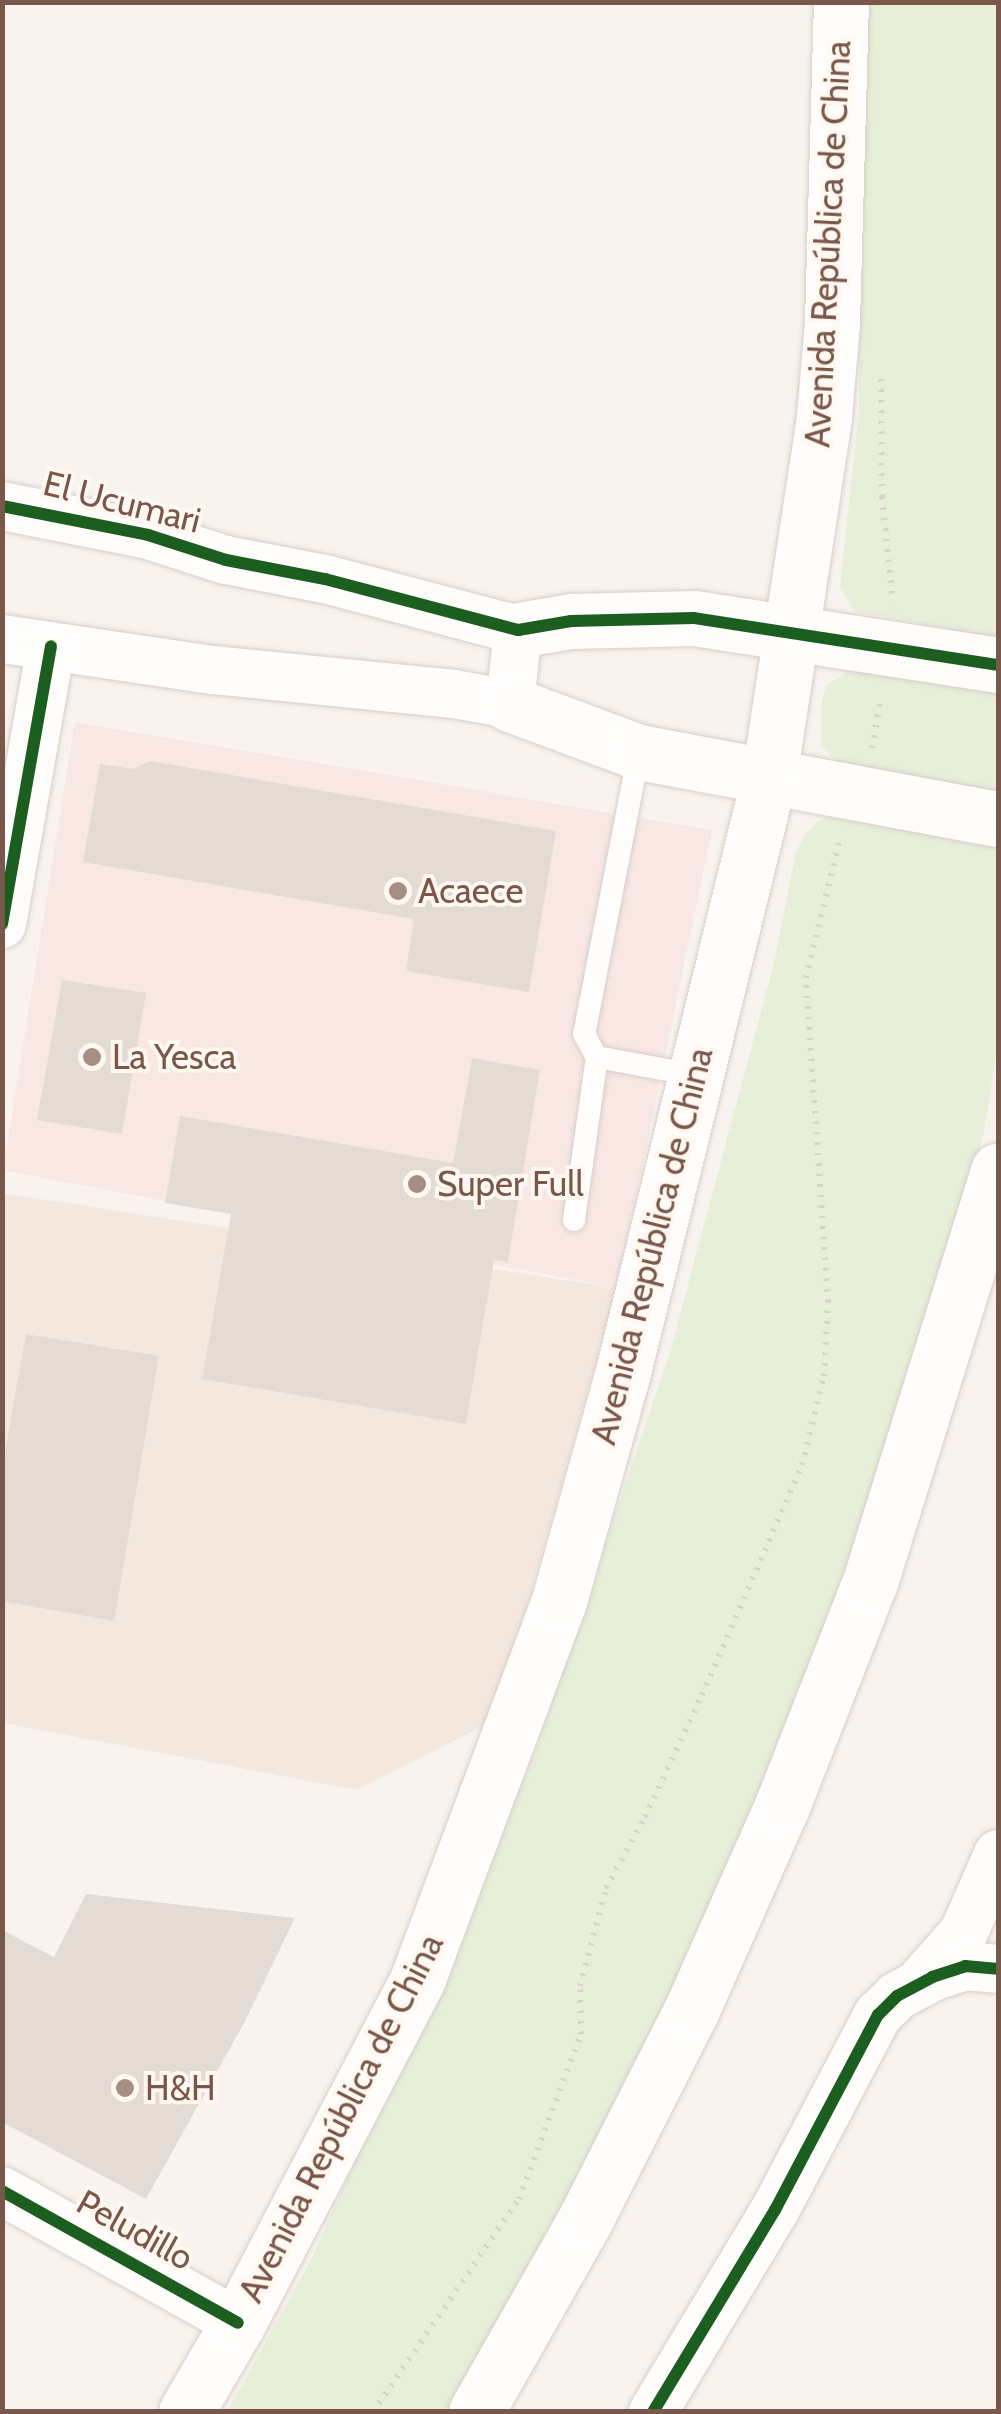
<!DOCTYPE html>
<html>
<head>
<meta charset="utf-8">
<style>
	body { margin:0 }
	#map { position:relative; width:1001px; height:2414px; overflow:hidden; background:#f8f3ee; font-family:Cabin,sans-serif }
	div>[style] { position:absolute }
	.residential>* { inset:0; background:#f4e8de }
	.commercial>* { inset:0; background:#f8e7e2 }
	.green>* { inset:0; background:#e7efd8 }
	.building>* { inset:0; background:#e5dbd5 }
	.path>* { height:6px; margin-top:-3px; transform-origin:0; background:repeating-linear-gradient(90deg,#dbd1cf 0 2.5px,transparent 0 10.5px) }
	.roads { filter:drop-shadow(0 0 2px #d7ceca) drop-shadow(0 0 2px #d7ceca) }
	.service>* { height:22px; margin:-11px; padding:0 11px; transform-origin:11px; border-radius:11px; background:#fefdfc }
	.minor>* { height:48px; margin:-24px; padding:0 24px; transform-origin:24px; border-radius:24px; background:#fefdfc }
	.tertiary>* { height:55px; margin:-27.5px; padding:0 27.5px; transform-origin:27.5px; border-radius:27.5px; background:#fefdfc }
	.secondary>* { height:55px; margin:-27.5px; padding:0 27.5px; transform-origin:27.5px; border-radius:27.5px; background:#fefdfc }
	.cycleway>* { height:12px; margin:-6px; padding:0 6px; transform-origin:6px; border-radius:6px; background:#1b5e20 }
	.dots>* { width:28px; height:28px; translate:-50% -50%; box-sizing:border-box; border:5px solid #fff8f0; border-radius:50% }
	span { translate:-50% -50%; white-space:nowrap; text-align:center; line-height:1.15; -webkit-text-stroke:8px #fff8f0; paint-order:stroke }
	.street-label { font-size:35px; color:#79574b }
	.poi-label { font-size:35px; color:#79574b }
	.left { translate:0 -50%; text-align:left }
	.frame { position:absolute; inset:0; border:5px solid #79574b; pointer-events:none }
</style>
</head>
<body>
<div id="map">
	<div class="residential">
		<i style="clip-path:polygon(2px 1193px,617px 1288px,495px 1720px,356px 1790px,3px 1723px)"></i>
	</div>
	<div class="commercial">
		<i style="clip-path:polygon(75px 722px,712px 830px,617px 1288px,3px 1170px)"></i>
	</div>
	<div class="green">
		<i style="clip-path:polygon(869px 3px,998px 3px,998px 638px,854px 611px,840px 587px,859px 409px,858px 284px)"></i>
		<i style="clip-path:polygon(855px 667px,998px 689px,998px 792px,845px 768px,833px 758px,821px 744px,822px 700px,828px 684px)"></i>
		<i style="clip-path:polygon(847px 817px,998px 841px,998px 1045px,983px 1137px,911px 1396px,827px 1640px,710px 1921px,566px 2210px,448px 2411px,227px 2412px,313px 2256px,532px 1760px,670px 1352px,774px 963px,796px 852px,807px 831px,822px 819px)"></i>
	</div>
	<div class="building">
		<i style="clip-path:polygon(150px 761px,556px 831px,529px 992px,406px 971px,414px 919px,83px 862px,100px 764px,133px 769px)"></i>
		<i style="clip-path:polygon(62px 980px,146px 993px,122px 1134px,37px 1120px)"></i>
		<i style="clip-path:polygon(472px 1058px,540px 1070px,508px 1262px,494px 1260px,466px 1424px,202px 1379px,231px 1214px,165px 1203px,180px 1116px,453px 1163px)"></i>
		<i style="clip-path:polygon(26px 1334px,159px 1356px,114px 1621px,2px 1601px,2px 1469px)"></i>
		<i style="clip-path:polygon(86px 1894px,295px 1918px,244px 2023px,146px 2199px,2px 2122px,2px 1930px,54px 1957px)"></i>
	</div>
	<div class="path">
		<i style="left:881px;top:379px;width:118px;rotate:89.5deg"></i>
		<i style="left:882px;top:497px;width:105px;rotate:84deg"></i>
		<i style="left:872px;top:748px;width:52px;rotate:-80deg"></i>
		<i style="left:373px;top:2412px;width:258px;rotate:-55.6deg"></i>
		<i style="left:519px;top:2199px;width:176px;rotate:-69.4deg"></i>
		<i style="left:581px;top:2034px;width:48px;rotate:-91.2deg"></i>
		<i style="left:580px;top:1986px;width:101px;rotate:-75.1deg"></i>
		<i style="left:606px;top:1888px;width:81px;rotate:-61.2deg"></i>
		<i style="left:645px;top:1817px;width:135px;rotate:-65deg"></i>
		<i style="left:702px;top:1695px;width:251px;rotate:-66.5deg"></i>
		<i style="left:802px;top:1465px;width:92px;rotate:-76.1deg"></i>
		<i style="left:824px;top:1376px;width:74px;rotate:-86.9deg"></i>
		<i style="left:828px;top:1302px;width:325px;rotate:-93.9deg"></i>
		<i style="left:806px;top:978px;width:143px;rotate:-76.3deg"></i>
	</div>
	<div class="roads">
		<div class="service">
			<i style="left:639px;top:752px;width:287px;rotate:101deg"></i>
			<i style="left:584px;top:1034px;width:26px;rotate:61deg"></i>
			<i style="left:597px;top:1057px;width:99px;rotate:10.5deg"></i>
			<i style="left:574px;top:1220px;width:165px;rotate:-82deg"></i>
		</div>
		<div class="minor">
			<i style="left:2px;top:506px;width:149px;rotate:11.2deg"></i>
			<i style="left:148px;top:535px;width:82px;rotate:17.8deg"></i>
			<i style="left:226px;top:560px;width:101px;rotate:10.9deg"></i>
			<i style="left:325px;top:579px;width:200px;rotate:14.8deg"></i>
			<i style="left:518px;top:630px;width:74px;rotate:96.2deg"></i>
			<i style="left:510px;top:704px;width:57px;rotate:-169.9deg"></i>
			<i style="left:454px;top:694px;width:243px;rotate:-174.3deg"></i>
			<i style="left:212px;top:670px;width:212px;rotate:-171.6deg"></i>
			<i style="left:2px;top:924px;width:282px;rotate:-80deg"></i>
			<i style="left:921px;top:1981px;width:65px;rotate:-48.7deg"></i>
			<i style="left:964px;top:1932px;width:85px;rotate:-66.4deg"></i>
			<i style="left:2px;top:2191px;width:270px;rotate:29.2deg"></i>
			<i style="left:653px;top:2412px;width:236px;rotate:-58.9deg"></i>
			<i style="left:775px;top:2210px;width:221px;rotate:-62.2deg"></i>
			<i style="left:878px;top:2015px;width:27px;rotate:-45deg"></i>
			<i style="left:897px;top:1996px;width:40px;rotate:-28deg"></i>
			<i style="left:932px;top:1977px;width:35px;rotate:-18deg"></i>
			<i style="left:965px;top:1966px;width:33px;rotate:5deg"></i>
		</div>
		<div class="tertiary">
			<i style="left:518px;top:630px;width:54px;rotate:-9.6deg"></i>
			<i style="left:571px;top:621px;width:123px;rotate:-1.4deg"></i>
			<i style="left:694px;top:618px;width:308px;rotate:8.8deg"></i>
			<i style="left:510px;top:704px;width:138px;rotate:20.4deg"></i>
			<i style="left:639px;top:752px;width:365px;rotate:10.6deg"></i>
		</div>
		<div class="secondary">
			<i style="left:186px;top:2412px;width:103px;rotate:-59.7deg"></i>
			<i style="left:238px;top:2323px;width:389px;rotate:-62.4deg"></i>
			<i style="left:418px;top:1978px;width:403px;rotate:-69.5deg"></i>
			<i style="left:559px;top:1601px;width:234px;rotate:-74.4deg"></i>
			<i style="left:622px;top:1376px;width:617px;rotate:-76.21deg"></i>
			<i style="left:769px;top:777px;width:365px;rotate:-81.3deg"></i>
			<i style="left:824px;top:416px;width:94px;rotate:-85.1deg"></i>
			<i style="left:832px;top:322px;width:320px;rotate:-88.4deg"></i>
			<i style="left:476px;top:2412px;width:223px;rotate:-60.4deg"></i>
			<i style="left:586px;top:2218px;width:234px;rotate:-63.1deg"></i>
			<i style="left:692px;top:2009px;width:222px;rotate:-66.1deg"></i>
			<i style="left:782px;top:1806px;width:241px;rotate:-68.6deg"></i>
			<i style="left:870px;top:1582px;width:431px;rotate:-72.7deg"></i>
		</div>
	</div>
	<div class="cycleway">
		<i style="left:2px;top:506px;width:149px;rotate:11.2deg"></i>
		<i style="left:148px;top:535px;width:82px;rotate:17.8deg"></i>
		<i style="left:226px;top:560px;width:101px;rotate:10.9deg"></i>
		<i style="left:325px;top:579px;width:200px;rotate:14.8deg"></i>
		<i style="left:518px;top:630px;width:54px;rotate:-9.6deg"></i>
		<i style="left:571px;top:621px;width:123px;rotate:-1.4deg"></i>
		<i style="left:694px;top:618px;width:308px;rotate:8.8deg"></i>
		<i style="left:2px;top:924px;width:282px;rotate:-80deg"></i>
		<i style="left:2px;top:2191px;width:270px;rotate:29.2deg"></i>
		<i style="left:653px;top:2412px;width:236px;rotate:-58.9deg"></i>
		<i style="left:775px;top:2210px;width:221px;rotate:-62.2deg"></i>
		<i style="left:878px;top:2015px;width:27px;rotate:-45deg"></i>
		<i style="left:897px;top:1996px;width:40px;rotate:-28deg"></i>
		<i style="left:932px;top:1977px;width:35px;rotate:-18deg"></i>
		<i style="left:965px;top:1966px;width:33px;rotate:5deg"></i>
	</div>
	<div class="dots">
		<i style="left:398px;top:891px;background:#a58e84"></i>
		<i style="left:92px;top:1057px;background:#a58e84"></i>
		<i style="left:417px;top:1184px;background:#a58e84"></i>
		<i style="left:125px;top:2088px;background:#a58e84"></i>
	</div>
	<div class="street-label">
		<span style="left:828px;top:244px;rotate:-87deg">Avenida República de China</span>
		<span style="left:122px;top:502px;rotate:14deg">El Ucumari</span>
		<span style="left:652px;top:1246px;rotate:-76deg">Avenida República de China</span>
		<span style="left:341px;top:2118px;rotate:-63deg">Avenida República de China</span>
		<span style="left:135px;top:2230px;rotate:29deg">Peludillo</span>
	</div>
	<div class="poi-label">
		<span class="left" style="left:418px;top:891px">Acaece</span>
		<span class="left" style="left:112px;top:1057px">La Yesca</span>
		<span class="left" style="left:437px;top:1184px">Super Full</span>
		<span class="left" style="left:145px;top:2088px">H&amp;H</span>
	</div>
	<div class="frame"></div>
</div>
</body>
</html>
